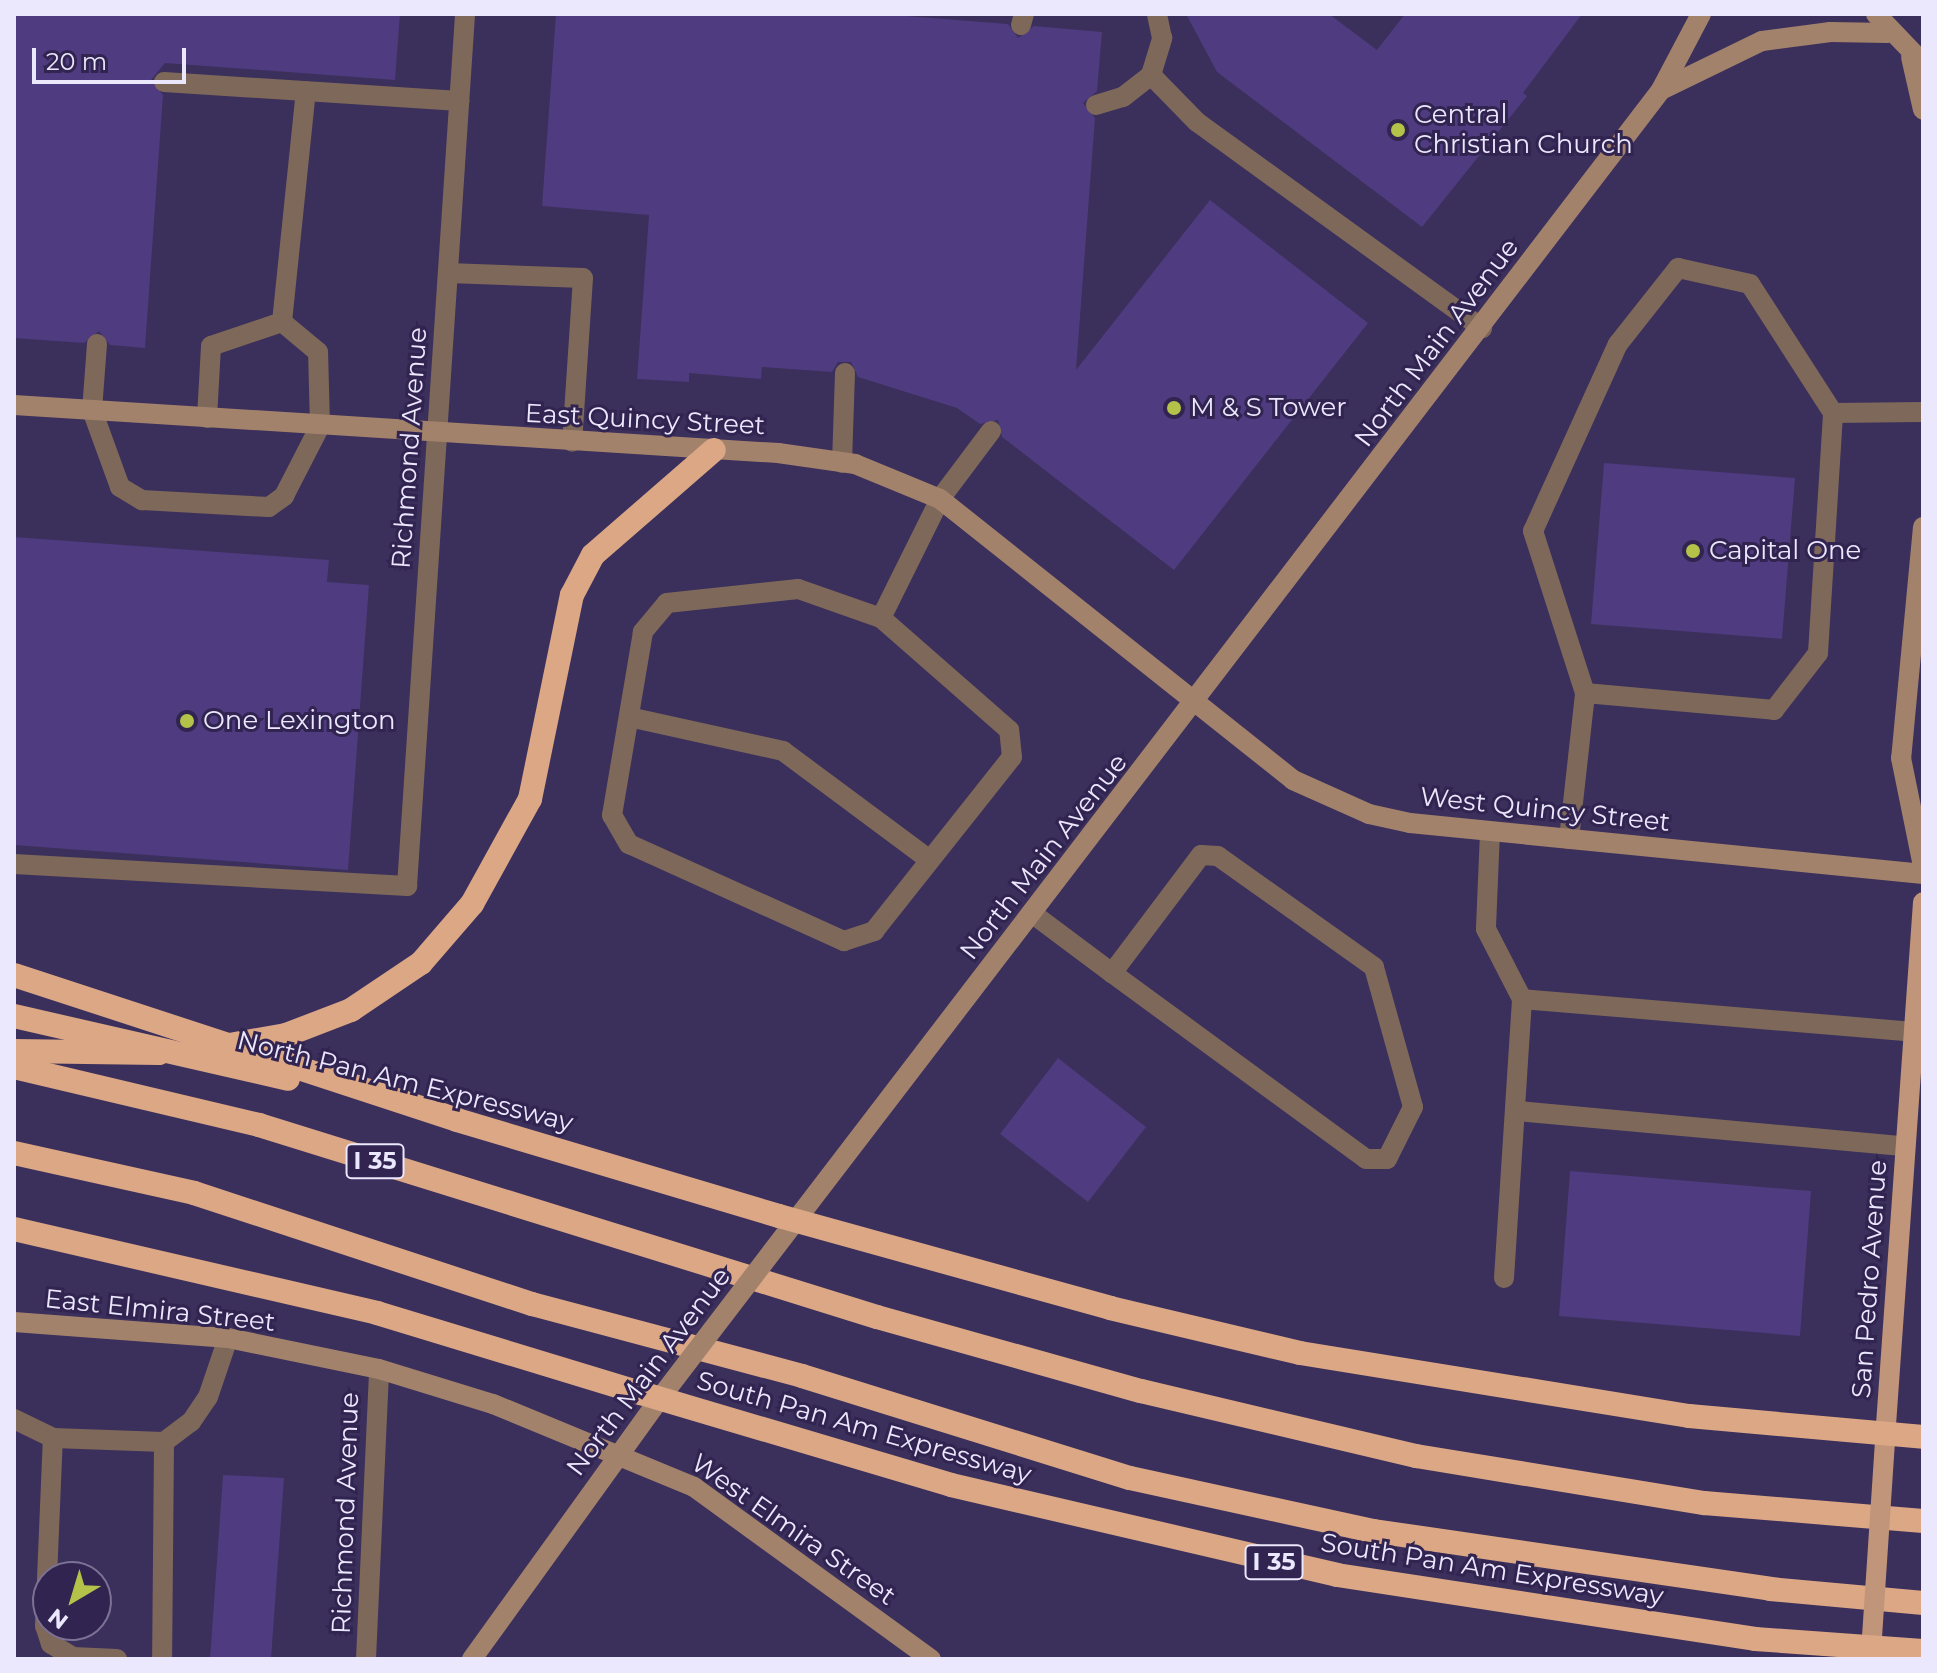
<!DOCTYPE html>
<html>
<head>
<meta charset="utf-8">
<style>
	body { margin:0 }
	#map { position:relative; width:1937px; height:1673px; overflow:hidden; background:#3b2f5b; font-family:Montserrat,sans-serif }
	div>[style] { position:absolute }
	.building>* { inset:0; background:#4f3b7f }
	.service>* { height:20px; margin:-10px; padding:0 10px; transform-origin:10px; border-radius:10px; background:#7d685a }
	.minor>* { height:20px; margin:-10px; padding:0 10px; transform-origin:10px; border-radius:10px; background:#7d685a }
	.secondary>* { height:20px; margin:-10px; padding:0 10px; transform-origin:10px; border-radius:10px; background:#a3826c }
	.primary>* { height:20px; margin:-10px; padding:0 10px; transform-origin:10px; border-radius:10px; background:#c09579 }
	.motorway>* { height:24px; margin:-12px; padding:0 12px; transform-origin:12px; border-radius:12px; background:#dba785 }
	.secondary-bridge>* { height:20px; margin:-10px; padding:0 10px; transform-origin:10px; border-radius:10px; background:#a3826c }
	.primary-bridge>* { height:20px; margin:-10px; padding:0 10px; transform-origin:10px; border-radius:10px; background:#c09579 }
	.motorway-bridge>* { height:24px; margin:-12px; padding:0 12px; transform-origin:12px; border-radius:12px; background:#dba785 }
	.dots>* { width:22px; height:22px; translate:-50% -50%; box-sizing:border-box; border:4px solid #312450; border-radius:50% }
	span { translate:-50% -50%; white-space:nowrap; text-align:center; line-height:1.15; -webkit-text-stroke:6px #312450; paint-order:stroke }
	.shield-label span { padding:2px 6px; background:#312450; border:2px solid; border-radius:6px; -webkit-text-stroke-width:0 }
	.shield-label { font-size:24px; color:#ebe7fd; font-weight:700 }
	.poi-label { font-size:26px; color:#ebe7fd }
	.left { translate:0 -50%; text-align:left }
	.street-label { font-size:26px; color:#ebe7fd }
	.frame { position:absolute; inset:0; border:16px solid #ebe7fd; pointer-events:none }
	.north { position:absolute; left:32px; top:1561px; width:80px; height:80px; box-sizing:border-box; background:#312450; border:2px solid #7b7295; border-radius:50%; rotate:218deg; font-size:22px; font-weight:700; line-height:32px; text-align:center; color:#ebe7fd }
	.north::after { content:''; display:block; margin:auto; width:28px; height:36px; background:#b5c249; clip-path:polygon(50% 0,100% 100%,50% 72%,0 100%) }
	.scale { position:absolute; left:32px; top:48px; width:154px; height:36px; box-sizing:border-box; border:4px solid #ebe7fd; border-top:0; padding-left:10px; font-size:24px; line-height:28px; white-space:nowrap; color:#ebe7fd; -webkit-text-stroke:6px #312450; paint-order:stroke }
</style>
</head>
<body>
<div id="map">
	<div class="building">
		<i style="clip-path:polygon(14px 14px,400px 14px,395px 80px,165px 63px,151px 80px,163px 95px,145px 348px,110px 345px,99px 331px,84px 343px,14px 338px)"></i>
		<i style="clip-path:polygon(556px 14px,881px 14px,1008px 24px,1018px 38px,1034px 26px,1102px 32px,1097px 91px,1083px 103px,1095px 118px,1076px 370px,1210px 200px,1368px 323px,1174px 570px,1002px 437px,998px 420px,980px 424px,957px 408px,858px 377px,851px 362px,838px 362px,832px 372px,762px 367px,761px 379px,689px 373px,689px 382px,637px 379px,649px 215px,542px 206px)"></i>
		<i style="clip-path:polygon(1186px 14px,1329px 14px,1377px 50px,1405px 14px,1582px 14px,1523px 93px,1527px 96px,1422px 227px,1217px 72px)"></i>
		<i style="clip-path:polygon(1604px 463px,1795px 478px,1782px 639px,1591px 624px)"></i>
		<i style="clip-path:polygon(14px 537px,329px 560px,327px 582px,369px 585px,348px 870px,14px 845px)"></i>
		<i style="clip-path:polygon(1058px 1058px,1146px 1127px,1088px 1202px,1000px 1134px)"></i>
		<i style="clip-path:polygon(1570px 1171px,1811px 1191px,1800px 1336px,1559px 1316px)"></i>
		<i style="clip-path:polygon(223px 1475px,284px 1478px,271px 1659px,210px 1659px)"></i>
	</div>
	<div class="service">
		<i style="left:1021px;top:25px;width:11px;rotate:-75deg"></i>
		<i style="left:1151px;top:75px;width:66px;rotate:45.6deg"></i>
		<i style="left:1197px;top:122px;width:352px;rotate:35.9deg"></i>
		<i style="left:164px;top:82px;width:296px;rotate:3.7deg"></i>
		<i style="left:1096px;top:105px;width:28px;rotate:-17deg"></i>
		<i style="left:1123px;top:97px;width:36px;rotate:-38deg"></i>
		<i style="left:1151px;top:75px;width:39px;rotate:-73deg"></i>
		<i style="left:1162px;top:38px;width:25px;rotate:-102deg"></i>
		<i style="left:448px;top:273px;width:135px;rotate:2.1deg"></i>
		<i style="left:583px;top:278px;width:164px;rotate:93.8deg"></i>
		<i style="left:97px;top:344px;width:66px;rotate:94.3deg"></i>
		<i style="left:92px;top:410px;width:82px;rotate:70deg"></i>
		<i style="left:120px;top:487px;width:26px;rotate:31deg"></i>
		<i style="left:142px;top:500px;width:127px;rotate:3.2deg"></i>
		<i style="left:269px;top:507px;width:19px;rotate:-36deg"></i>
		<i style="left:284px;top:496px;width:79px;rotate:-62.8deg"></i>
		<i style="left:320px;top:426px;width:74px;rotate:-91.5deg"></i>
		<i style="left:318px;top:352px;width:47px;rotate:-140.2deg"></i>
		<i style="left:282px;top:322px;width:232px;rotate:-84.1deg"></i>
		<i style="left:207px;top:418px;width:72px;rotate:-86.8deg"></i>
		<i style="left:211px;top:346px;width:75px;rotate:-18.7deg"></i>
		<i style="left:842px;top:463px;width:90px;rotate:-88.1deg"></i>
		<i style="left:881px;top:618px;width:88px;rotate:-160.7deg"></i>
		<i style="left:798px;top:589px;width:132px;rotate:173.9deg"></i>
		<i style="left:667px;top:603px;width:38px;rotate:130deg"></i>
		<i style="left:643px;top:632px;width:186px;rotate:99.6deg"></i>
		<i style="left:612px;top:815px;width:34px;rotate:60deg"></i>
		<i style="left:629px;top:844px;width:236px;rotate:24.3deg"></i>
		<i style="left:844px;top:941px;width:32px;rotate:-18deg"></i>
		<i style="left:874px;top:931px;width:222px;rotate:-51.6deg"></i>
		<i style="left:1012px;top:757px;width:27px;rotate:-96deg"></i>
		<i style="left:1009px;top:730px;width:170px;rotate:-138.8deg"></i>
		<i style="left:881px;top:618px;width:133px;rotate:-63.6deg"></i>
		<i style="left:940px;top:499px;width:85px;rotate:-53.1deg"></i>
		<i style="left:1585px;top:693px;width:170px;rotate:-107.8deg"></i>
		<i style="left:1533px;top:531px;width:205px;rotate:-65.6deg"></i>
		<i style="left:1618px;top:344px;width:97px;rotate:-51.7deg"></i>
		<i style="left:1678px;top:268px;width:74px;rotate:12.5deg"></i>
		<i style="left:1750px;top:284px;width:153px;rotate:57.2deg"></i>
		<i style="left:629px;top:717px;width:158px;rotate:12.4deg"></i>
		<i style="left:783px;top:751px;width:183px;rotate:36.6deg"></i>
		<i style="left:1490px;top:832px;width:97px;rotate:92.4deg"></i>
		<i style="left:1486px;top:929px;width:79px;rotate:62.8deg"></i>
		<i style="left:1569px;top:839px;width:147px;rotate:-83.7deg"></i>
		<i style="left:1585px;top:693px;width:190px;rotate:5.1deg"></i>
		<i style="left:1774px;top:710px;width:72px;rotate:-52.3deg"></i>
		<i style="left:1818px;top:653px;width:240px;rotate:-86.4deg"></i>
		<i style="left:1833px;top:413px;width:90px;rotate:-0.6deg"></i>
		<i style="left:14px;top:864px;width:394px;rotate:3.2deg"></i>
		<i style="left:1033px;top:914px;width:99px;rotate:36.8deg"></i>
		<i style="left:1112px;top:973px;width:315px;rotate:36.2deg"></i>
		<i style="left:1366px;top:1159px;width:21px"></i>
		<i style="left:1387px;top:1159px;width:58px;rotate:-63.4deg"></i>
		<i style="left:1413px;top:1107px;width:145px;rotate:-105.6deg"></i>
		<i style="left:1374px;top:967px;width:191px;rotate:-144.6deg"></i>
		<i style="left:1218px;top:856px;width:17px;rotate:-177deg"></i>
		<i style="left:1201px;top:855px;width:148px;rotate:127deg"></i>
		<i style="left:1517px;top:1111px;width:390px;rotate:5.2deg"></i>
		<i style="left:1504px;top:1278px;width:280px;rotate:-86.3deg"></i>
		<i style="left:1522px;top:999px;width:393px;rotate:4.8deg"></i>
		<i style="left:14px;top:1419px;width:43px;rotate:26deg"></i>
		<i style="left:164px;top:1442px;width:34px;rotate:-37deg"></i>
		<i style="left:191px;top:1422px;width:30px;rotate:-56deg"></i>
		<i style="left:208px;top:1397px;width:62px;rotate:-71.3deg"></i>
		<i style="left:117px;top:1659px;width:44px;rotate:-177.4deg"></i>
		<i style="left:73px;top:1657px;width:26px;rotate:-149deg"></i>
		<i style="left:51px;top:1644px;width:19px;rotate:-108deg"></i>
		<i style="left:45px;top:1626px;width:188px;rotate:-87.6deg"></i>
		<i style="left:53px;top:1438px;width:111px;rotate:2.1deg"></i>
		<i style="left:164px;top:1442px;width:217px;rotate:90.5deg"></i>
	</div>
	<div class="minor">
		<i style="left:407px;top:886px;width:874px;rotate:-86.19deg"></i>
		<i style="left:366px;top:1659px;width:290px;rotate:-87.4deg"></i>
	</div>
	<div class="secondary">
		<i style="left:1876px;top:14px;width:68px;rotate:46.2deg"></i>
		<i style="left:1911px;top:57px;width:54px;rotate:77.2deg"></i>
		<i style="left:1661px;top:90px;width:112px;rotate:-25.9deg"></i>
		<i style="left:1762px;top:41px;width:69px;rotate:-7.5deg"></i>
		<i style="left:1830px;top:32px;width:58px;rotate:1deg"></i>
		<i style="left:14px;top:405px;width:766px;rotate:3.6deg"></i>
		<i style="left:778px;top:453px;width:78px;rotate:8.1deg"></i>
		<i style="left:855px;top:464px;width:92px;rotate:22.4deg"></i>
		<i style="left:940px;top:499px;width:451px;rotate:38.5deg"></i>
		<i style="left:1293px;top:780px;width:83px;rotate:24.1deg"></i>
		<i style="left:1369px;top:814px;width:42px;rotate:12.4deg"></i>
		<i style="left:1410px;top:823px;width:516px;rotate:5.68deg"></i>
		<i style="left:1923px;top:527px;width:232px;rotate:95.4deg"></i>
		<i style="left:1901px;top:758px;width:110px;rotate:78.5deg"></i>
		<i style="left:803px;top:1211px;width:1412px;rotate:-52.57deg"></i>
		<i style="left:1661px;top:90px;width:86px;rotate:-62.2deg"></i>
		<i style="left:14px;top:1322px;width:215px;rotate:4.3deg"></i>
		<i style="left:228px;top:1338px;width:154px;rotate:11.6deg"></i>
		<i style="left:379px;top:1369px;width:119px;rotate:17.1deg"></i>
		<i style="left:493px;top:1404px;width:217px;rotate:22.4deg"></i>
		<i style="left:694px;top:1487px;width:293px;rotate:36deg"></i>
		<i style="left:472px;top:1659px;width:328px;rotate:-54.2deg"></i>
	</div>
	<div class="primary">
		<i style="left:1886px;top:1425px;width:524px;rotate:-85.95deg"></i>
	</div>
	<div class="motorway">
		<i style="left:224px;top:1046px;width:63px;rotate:-10.1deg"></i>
		<i style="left:286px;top:1035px;width:70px;rotate:-21deg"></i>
		<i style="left:351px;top:1010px;width:84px;rotate:-33.9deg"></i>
		<i style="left:421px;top:963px;width:78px;rotate:-49.2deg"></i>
		<i style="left:472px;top:904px;width:120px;rotate:-61.1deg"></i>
		<i style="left:530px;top:799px;width:208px;rotate:-78.4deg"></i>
		<i style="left:572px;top:595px;width:45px;rotate:-62.3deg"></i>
		<i style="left:593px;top:555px;width:160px;rotate:-41deg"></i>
		<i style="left:14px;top:1051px;width:145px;rotate:0.8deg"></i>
		<i style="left:14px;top:1067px;width:252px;rotate:13.3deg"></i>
		<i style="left:259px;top:1125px;width:647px;rotate:17.26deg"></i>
		<i style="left:877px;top:1317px;width:274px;rotate:15.7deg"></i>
		<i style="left:1141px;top:1391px;width:283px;rotate:13.3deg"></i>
		<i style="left:1416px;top:1456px;width:292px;rotate:9.3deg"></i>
		<i style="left:1704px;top:1503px;width:220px;rotate:4.7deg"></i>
		<i style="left:457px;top:1120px;width:336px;rotate:16.6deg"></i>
		<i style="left:14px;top:1153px;width:184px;rotate:12.5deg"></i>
		<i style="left:194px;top:1193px;width:356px;rotate:18.2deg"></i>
		<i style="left:532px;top:1304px;width:279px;rotate:14.9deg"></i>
		<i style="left:802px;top:1376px;width:343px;rotate:17.3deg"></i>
		<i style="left:1130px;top:1478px;width:250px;rotate:12.3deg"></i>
		<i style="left:1374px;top:1531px;width:400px;rotate:8.3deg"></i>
		<i style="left:1770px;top:1589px;width:154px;rotate:5.2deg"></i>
		<i style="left:14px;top:1229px;width:373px;rotate:13deg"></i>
		<i style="left:377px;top:1313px;width:276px;rotate:16.9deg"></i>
	</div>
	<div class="secondary-bridge">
		<i style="left:664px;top:1393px;width:229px;rotate:-52.6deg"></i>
	</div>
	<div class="primary-bridge">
		<i style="left:1871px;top:1652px;width:227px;rotate:-86.2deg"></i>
	</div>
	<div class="motorway-bridge">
		<i style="left:14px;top:975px;width:466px;rotate:18.1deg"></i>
		<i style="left:14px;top:1016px;width:281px;rotate:12.9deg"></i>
		<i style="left:779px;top:1216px;width:344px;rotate:15.5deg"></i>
		<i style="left:1110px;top:1308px;width:195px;rotate:13.3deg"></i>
		<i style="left:1300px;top:1353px;width:394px;rotate:9.2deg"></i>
		<i style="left:1689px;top:1416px;width:235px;rotate:5.1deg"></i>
		<i style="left:641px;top:1393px;width:323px;rotate:16.5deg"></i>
		<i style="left:951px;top:1485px;width:396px;rotate:13.1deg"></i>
		<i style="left:1337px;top:1575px;width:423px;rotate:8.7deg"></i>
		<i style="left:1755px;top:1639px;width:168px;rotate:4.1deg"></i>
	</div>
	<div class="dots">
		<i style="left:1398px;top:130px;background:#b5c249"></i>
		<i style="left:1174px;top:408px;background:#b5c249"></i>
		<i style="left:1693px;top:551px;background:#b5c249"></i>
		<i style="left:187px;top:721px;background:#b5c249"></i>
	</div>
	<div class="shield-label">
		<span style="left:375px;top:1161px">I 35</span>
		<span style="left:1274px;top:1562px">I 35</span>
	</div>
	<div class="poi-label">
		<span class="left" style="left:1414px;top:130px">Central<br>Christian Church</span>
		<span class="left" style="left:1190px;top:408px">M &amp; S Tower</span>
		<span class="left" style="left:1709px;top:551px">Capital One</span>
		<span class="left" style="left:203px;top:721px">One Lexington</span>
	</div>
	<div class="street-label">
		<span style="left:1437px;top:343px;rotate:-53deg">North Main Avenue</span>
		<span style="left:645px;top:420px;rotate:3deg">East Quincy Street</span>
		<span style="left:410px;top:448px;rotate:-86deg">Richmond Avenue</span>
		<span style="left:1545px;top:810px;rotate:6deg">West Quincy Street</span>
		<span style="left:1044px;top:857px;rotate:-52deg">North Main Avenue</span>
		<span style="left:405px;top:1082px;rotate:14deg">North Pan Am Expressway</span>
		<span style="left:1870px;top:1279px;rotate:-86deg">San Pedro Avenue</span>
		<span style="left:160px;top:1311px;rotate:6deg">East Elmira Street</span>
		<span style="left:649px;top:1372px;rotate:-53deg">North Main Avenue</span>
		<span style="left:864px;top:1428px;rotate:16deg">South Pan Am Expressway</span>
		<span style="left:346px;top:1513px;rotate:-88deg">Richmond Avenue</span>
		<span style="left:793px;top:1530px;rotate:35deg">West Elmira Street</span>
		<span style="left:1492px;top:1570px;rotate:9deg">South Pan Am Expressway</span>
	</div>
	<div class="frame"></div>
	<div class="north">N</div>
	<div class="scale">20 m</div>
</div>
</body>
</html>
